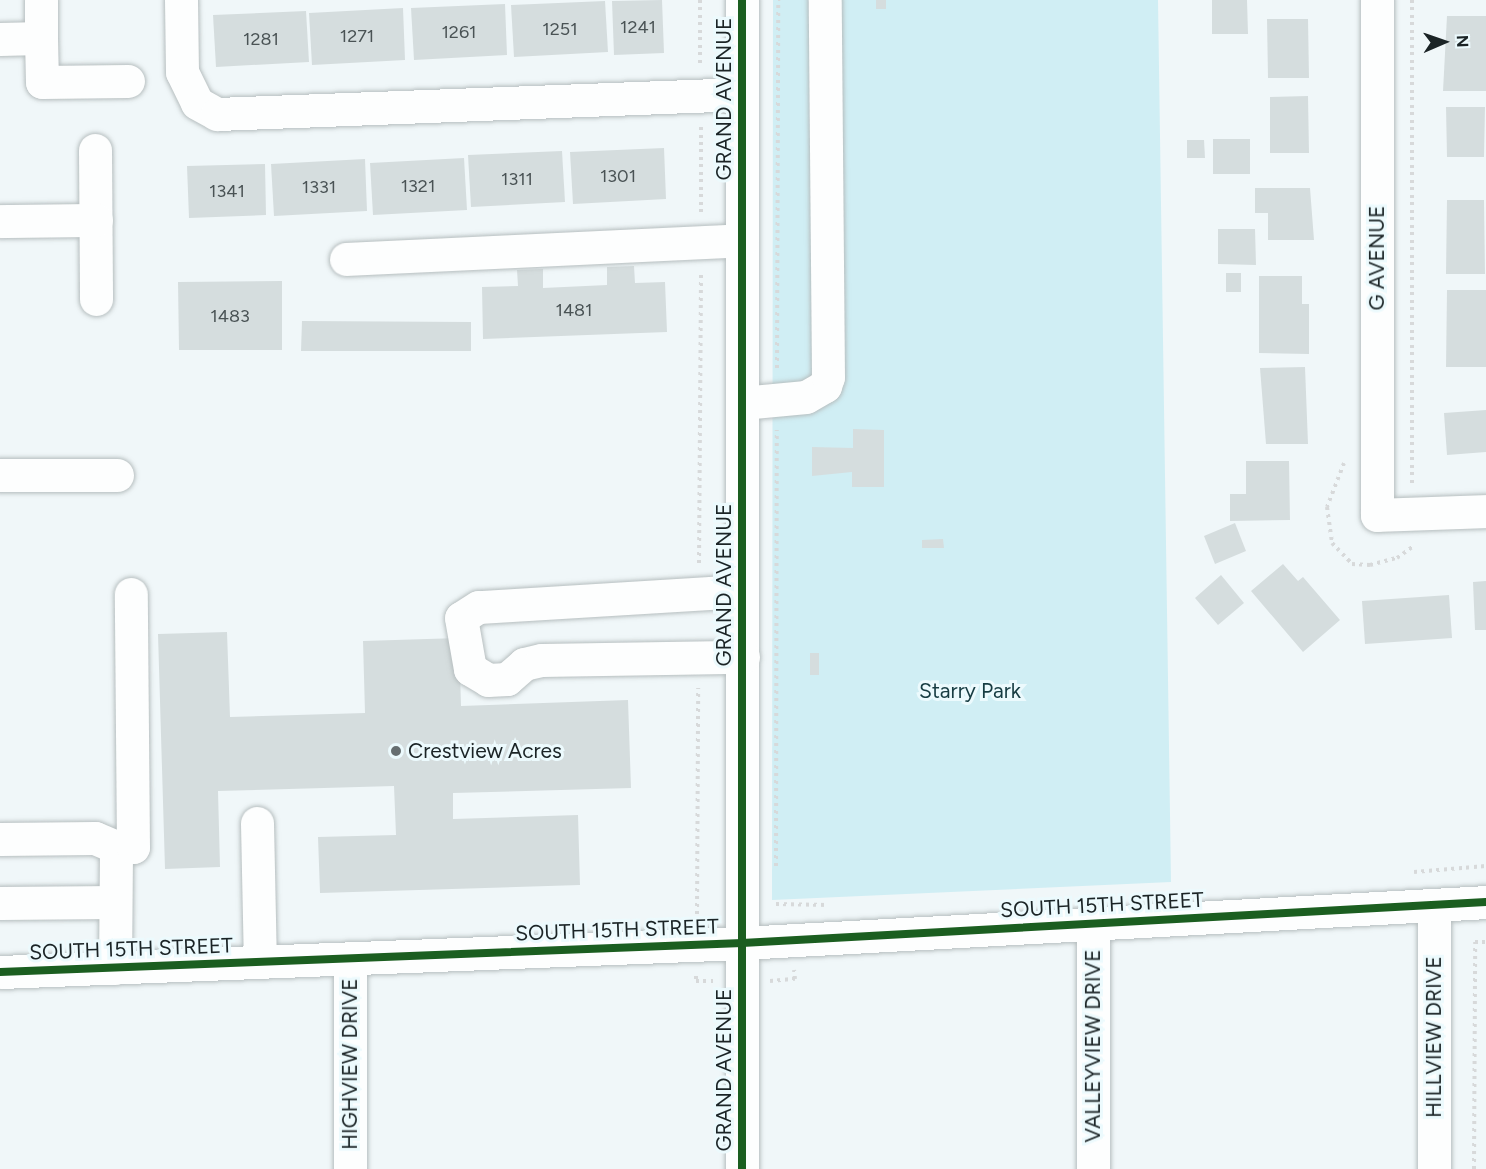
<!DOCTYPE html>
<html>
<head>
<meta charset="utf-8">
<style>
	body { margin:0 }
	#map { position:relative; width:1486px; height:1169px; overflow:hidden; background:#f0f7f9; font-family:Figtree,sans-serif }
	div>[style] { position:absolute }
	.green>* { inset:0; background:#d0eef4 }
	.building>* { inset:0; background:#d5ddde }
	.path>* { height:4px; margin-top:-2px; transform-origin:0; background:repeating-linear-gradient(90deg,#d7d9da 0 3px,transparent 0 7.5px) }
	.roads { filter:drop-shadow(0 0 2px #b6bebf) drop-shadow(0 0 2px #b6bebf) }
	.minor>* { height:33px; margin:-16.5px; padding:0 16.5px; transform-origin:16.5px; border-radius:16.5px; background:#fdfefe }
	.cycleway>* { height:8px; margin:-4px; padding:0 4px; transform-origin:4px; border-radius:4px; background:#1b5e20 }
	.dots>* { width:16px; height:16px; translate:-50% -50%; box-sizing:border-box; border:3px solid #ecfafd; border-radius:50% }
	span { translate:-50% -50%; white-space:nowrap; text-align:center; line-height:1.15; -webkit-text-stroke:6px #ecfafd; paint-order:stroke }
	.number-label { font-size:18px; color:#4a5355 }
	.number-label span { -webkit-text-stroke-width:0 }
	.street-label { font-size:21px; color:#1b2426 }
	.park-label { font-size:21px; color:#173c42 }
	.poi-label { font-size:21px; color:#1b2426 }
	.left { translate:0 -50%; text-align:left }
	.north { position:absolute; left:1414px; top:12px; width:60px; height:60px; -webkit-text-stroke:4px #ecfafd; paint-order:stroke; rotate:88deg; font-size:16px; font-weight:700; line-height:24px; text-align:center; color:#1b2426 }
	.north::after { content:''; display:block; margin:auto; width:21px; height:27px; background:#1b2426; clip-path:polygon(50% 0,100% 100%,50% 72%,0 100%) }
</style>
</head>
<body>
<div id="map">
	<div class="green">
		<i style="clip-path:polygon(773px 0,1158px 0,1171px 882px,772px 900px)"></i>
	</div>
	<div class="building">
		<i style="clip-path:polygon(662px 0,664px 53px,614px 55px,612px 1px)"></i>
		<i style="clip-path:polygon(876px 0,886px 0,886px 9px,876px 9px)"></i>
		<i style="clip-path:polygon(1212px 0,1247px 0,1248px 34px,1212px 34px)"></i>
		<i style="clip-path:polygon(605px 1px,608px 52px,514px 57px,511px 5px)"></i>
		<i style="clip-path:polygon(505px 4px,507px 55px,414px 60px,411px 8px)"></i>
		<i style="clip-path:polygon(403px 8px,405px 60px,312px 65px,309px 13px)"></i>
		<i style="clip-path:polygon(306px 11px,309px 62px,216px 67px,213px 15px)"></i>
		<i style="clip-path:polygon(1447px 16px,1486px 16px,1486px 91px,1443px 91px)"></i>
		<i style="clip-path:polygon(1267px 19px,1308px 19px,1309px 78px,1268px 78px)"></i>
		<i style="clip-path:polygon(1308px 96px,1309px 153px,1270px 153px,1270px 97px)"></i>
		<i style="clip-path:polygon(1446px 107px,1485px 107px,1484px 157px,1447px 157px)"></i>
		<i style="clip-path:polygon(1213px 139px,1250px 139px,1250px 174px,1213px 174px)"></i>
		<i style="clip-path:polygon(1187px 140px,1204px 140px,1205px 158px,1187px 158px)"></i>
		<i style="clip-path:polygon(664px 148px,666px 199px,573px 204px,570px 152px)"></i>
		<i style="clip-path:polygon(562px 151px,565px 202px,471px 207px,468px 155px)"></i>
		<i style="clip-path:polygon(464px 158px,467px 210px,373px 215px,370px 163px)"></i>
		<i style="clip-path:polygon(365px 159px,367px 211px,274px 216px,271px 164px)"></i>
		<i style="clip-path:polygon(265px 164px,266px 215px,189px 218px,187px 166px)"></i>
		<i style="clip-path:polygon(1255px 188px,1310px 188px,1314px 240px,1268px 240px,1268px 213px,1255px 213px)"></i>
		<i style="clip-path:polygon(1447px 200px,1484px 200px,1485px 274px,1446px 274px)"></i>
		<i style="clip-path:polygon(1218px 229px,1255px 229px,1256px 265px,1218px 264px)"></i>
		<i style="clip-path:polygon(634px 266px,635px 283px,665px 282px,667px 332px,483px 339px,482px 287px,518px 286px,517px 270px,543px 269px,543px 288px,607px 285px,607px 267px)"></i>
		<i style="clip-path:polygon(1226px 273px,1241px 273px,1241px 292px,1226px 292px)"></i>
		<i style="clip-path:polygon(1259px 276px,1302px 276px,1302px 304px,1309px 304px,1309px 354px,1259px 353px)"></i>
		<i style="clip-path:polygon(282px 281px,282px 350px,179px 350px,178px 282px)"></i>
		<i style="clip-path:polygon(1447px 290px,1486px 290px,1486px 367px,1446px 367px)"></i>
		<i style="clip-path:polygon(302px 321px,471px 322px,471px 351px,301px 351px)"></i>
		<i style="clip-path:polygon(1305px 367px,1308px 444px,1266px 444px,1260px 368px)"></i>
		<i style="clip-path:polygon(1486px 410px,1486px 452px,1447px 455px,1444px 413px)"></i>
		<i style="clip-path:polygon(853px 429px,884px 430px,884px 487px,852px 487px,852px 472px,812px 476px,812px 447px,853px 448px)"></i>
		<i style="clip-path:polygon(1246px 461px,1289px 461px,1290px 520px,1230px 521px,1230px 494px,1246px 494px)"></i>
		<i style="clip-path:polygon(1235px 523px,1246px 551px,1215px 564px,1204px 536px)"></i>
		<i style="clip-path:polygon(943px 539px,944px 548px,922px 548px,922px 540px)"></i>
		<i style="clip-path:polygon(1283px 564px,1298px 581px,1303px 577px,1340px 620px,1303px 652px,1251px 591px)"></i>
		<i style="clip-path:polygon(1221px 575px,1244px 603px,1218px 625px,1195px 598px)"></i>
		<i style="clip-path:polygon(1486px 581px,1486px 630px,1475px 630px,1473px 582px)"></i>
		<i style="clip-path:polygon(1449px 595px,1452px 638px,1365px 644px,1362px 601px)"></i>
		<i style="clip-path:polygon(227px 632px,230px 717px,365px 713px,363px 641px,459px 638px,461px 706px,628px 700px,631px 788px,453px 793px,453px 819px,578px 815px,580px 885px,320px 893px,318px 837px,396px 835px,394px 786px,218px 791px,220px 867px,165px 869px,158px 634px)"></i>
		<i style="clip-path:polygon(810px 653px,819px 653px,819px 675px,810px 675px)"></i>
	</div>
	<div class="path">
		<i style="left:700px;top:0;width:65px;rotate:90deg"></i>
		<i style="left:1412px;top:0;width:483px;rotate:90deg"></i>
		<i style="left:701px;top:127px;width:85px;rotate:90deg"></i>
		<i style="left:777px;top:368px;width:368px;rotate:-89.8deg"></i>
		<i style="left:1344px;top:463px;width:47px;rotate:111.1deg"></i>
		<i style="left:1327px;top:507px;width:36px;rotate:82deg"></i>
		<i style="left:1332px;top:543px;width:29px;rotate:46deg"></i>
		<i style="left:1352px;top:564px;width:18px;rotate:3deg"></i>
		<i style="left:1370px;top:565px;width:28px;rotate:-15deg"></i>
		<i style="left:1397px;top:558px;width:22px;rotate:-36deg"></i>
		<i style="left:699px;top:563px;width:292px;rotate:-89.6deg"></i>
		<i style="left:776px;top:866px;width:436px;rotate:-89.9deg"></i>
		<i style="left:1414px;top:872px;width:72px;rotate:-4.8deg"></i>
		<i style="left:776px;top:904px;width:52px;rotate:1.1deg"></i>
		<i style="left:697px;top:914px;width:226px;rotate:-89.7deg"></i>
		<i style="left:696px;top:976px;width:5px;rotate:90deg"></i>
		<i style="left:696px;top:981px;width:17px"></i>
		<i style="left:770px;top:981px;width:25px;rotate:-5deg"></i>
		<i style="left:795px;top:979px;width:9px;rotate:-96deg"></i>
		<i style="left:1474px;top:1169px;width:227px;rotate:-89.7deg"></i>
		<i style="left:1475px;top:942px;width:11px"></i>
	</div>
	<div class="roads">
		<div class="minor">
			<i style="left:181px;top:0;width:72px;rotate:89.2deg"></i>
			<i style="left:182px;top:72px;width:34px;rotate:64deg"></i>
			<i style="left:197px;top:103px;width:23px;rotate:29deg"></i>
			<i style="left:217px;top:114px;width:525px;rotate:-2.18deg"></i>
			<i style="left:742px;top:0;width:1169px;rotate:90deg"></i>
			<i style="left:1377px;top:0;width:515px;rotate:90deg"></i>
			<i style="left:1377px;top:515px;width:109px;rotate:-2.1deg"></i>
			<i style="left:41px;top:38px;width:38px;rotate:-90deg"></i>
			<i style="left:0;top:39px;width:41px;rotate:-1.4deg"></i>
			<i style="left:41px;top:38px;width:44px;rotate:88.7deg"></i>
			<i style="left:42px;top:82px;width:86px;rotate:-0.7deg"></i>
			<i style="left:95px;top:150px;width:149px;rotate:89.6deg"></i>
			<i style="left:0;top:221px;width:96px;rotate:-0.6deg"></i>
			<i style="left:346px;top:259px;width:396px;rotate:-2.7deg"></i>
			<i style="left:742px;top:403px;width:64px;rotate:-5.4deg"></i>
			<i style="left:806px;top:397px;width:22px;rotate:-30deg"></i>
			<i style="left:825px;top:386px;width:9px;rotate:-72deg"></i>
			<i style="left:828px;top:377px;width:377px;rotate:-90.5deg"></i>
			<i style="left:0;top:475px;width:117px"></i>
			<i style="left:742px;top:591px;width:264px;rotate:176.5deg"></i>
			<i style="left:478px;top:607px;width:20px;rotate:147deg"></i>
			<i style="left:461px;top:618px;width:52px;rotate:80deg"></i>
			<i style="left:470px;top:669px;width:21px;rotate:31deg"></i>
			<i style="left:488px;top:680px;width:19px;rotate:-3deg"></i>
			<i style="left:507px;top:679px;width:23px;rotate:-41deg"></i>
			<i style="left:524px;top:664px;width:18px;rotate:-13deg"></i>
			<i style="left:542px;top:660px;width:201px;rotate:-0.9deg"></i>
			<i style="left:257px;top:823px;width:139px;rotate:88.8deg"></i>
			<i style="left:0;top:839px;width:95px;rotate:-0.6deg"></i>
			<i style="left:95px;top:838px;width:23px;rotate:23deg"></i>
			<i style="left:0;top:903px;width:115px;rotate:-0.5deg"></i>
			<i style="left:1434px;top:905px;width:264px;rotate:90deg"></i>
			<i style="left:1093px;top:923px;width:246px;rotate:90deg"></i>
			<i style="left:115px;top:968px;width:121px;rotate:-89.5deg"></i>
			<i style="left:116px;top:847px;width:17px"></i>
			<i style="left:133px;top:847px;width:253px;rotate:-90.5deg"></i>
			<i style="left:0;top:972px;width:743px;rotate:-2.24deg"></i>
			<i style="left:742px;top:943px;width:745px;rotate:-3.15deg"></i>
			<i style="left:350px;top:1169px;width:210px;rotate:-90deg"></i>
		</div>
	</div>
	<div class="cycleway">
		<i style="left:742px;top:0;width:1169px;rotate:90deg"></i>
		<i style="left:0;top:972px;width:743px;rotate:-2.24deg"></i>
		<i style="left:742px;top:943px;width:745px;rotate:-3.15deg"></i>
	</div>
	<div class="dots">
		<i style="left:396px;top:751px;background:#666e70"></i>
	</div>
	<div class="number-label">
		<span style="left:638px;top:27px">1241</span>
		<span style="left:560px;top:29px">1251</span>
		<span style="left:459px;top:32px">1261</span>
		<span style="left:357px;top:36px">1271</span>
		<span style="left:261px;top:39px">1281</span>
		<span style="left:618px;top:176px">1301</span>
		<span style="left:517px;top:179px">1311</span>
		<span style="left:418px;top:186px">1321</span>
		<span style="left:319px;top:187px">1331</span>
		<span style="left:227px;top:191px">1341</span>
		<span style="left:574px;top:310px">1481</span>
		<span style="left:230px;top:316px">1483</span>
	</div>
	<div class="street-label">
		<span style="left:724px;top:99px;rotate:-90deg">GRAND AVENUE</span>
		<span style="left:1377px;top:258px;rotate:-90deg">G AVENUE</span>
		<span style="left:724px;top:585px;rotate:-90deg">GRAND AVENUE</span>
		<span style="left:1102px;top:905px;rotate:-3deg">SOUTH 15TH STREET</span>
		<span style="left:617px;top:930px;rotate:-2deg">SOUTH 15TH STREET</span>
		<span style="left:131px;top:949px;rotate:-2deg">SOUTH 15TH STREET</span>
		<span style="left:1434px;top:1037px;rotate:-90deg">HILLVIEW DRIVE</span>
		<span style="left:1093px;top:1046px;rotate:-90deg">VALLEYVIEW DRIVE</span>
		<span style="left:350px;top:1064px;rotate:-90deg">HIGHVIEW DRIVE</span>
		<span style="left:724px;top:1070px;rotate:-90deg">GRAND AVENUE</span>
	</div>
	<div class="park-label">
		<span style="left:970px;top:691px">Starry Park</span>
	</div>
	<div class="poi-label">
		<span class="left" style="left:408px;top:751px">Crestview Acres</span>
	</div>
	<div class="north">N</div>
</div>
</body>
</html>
